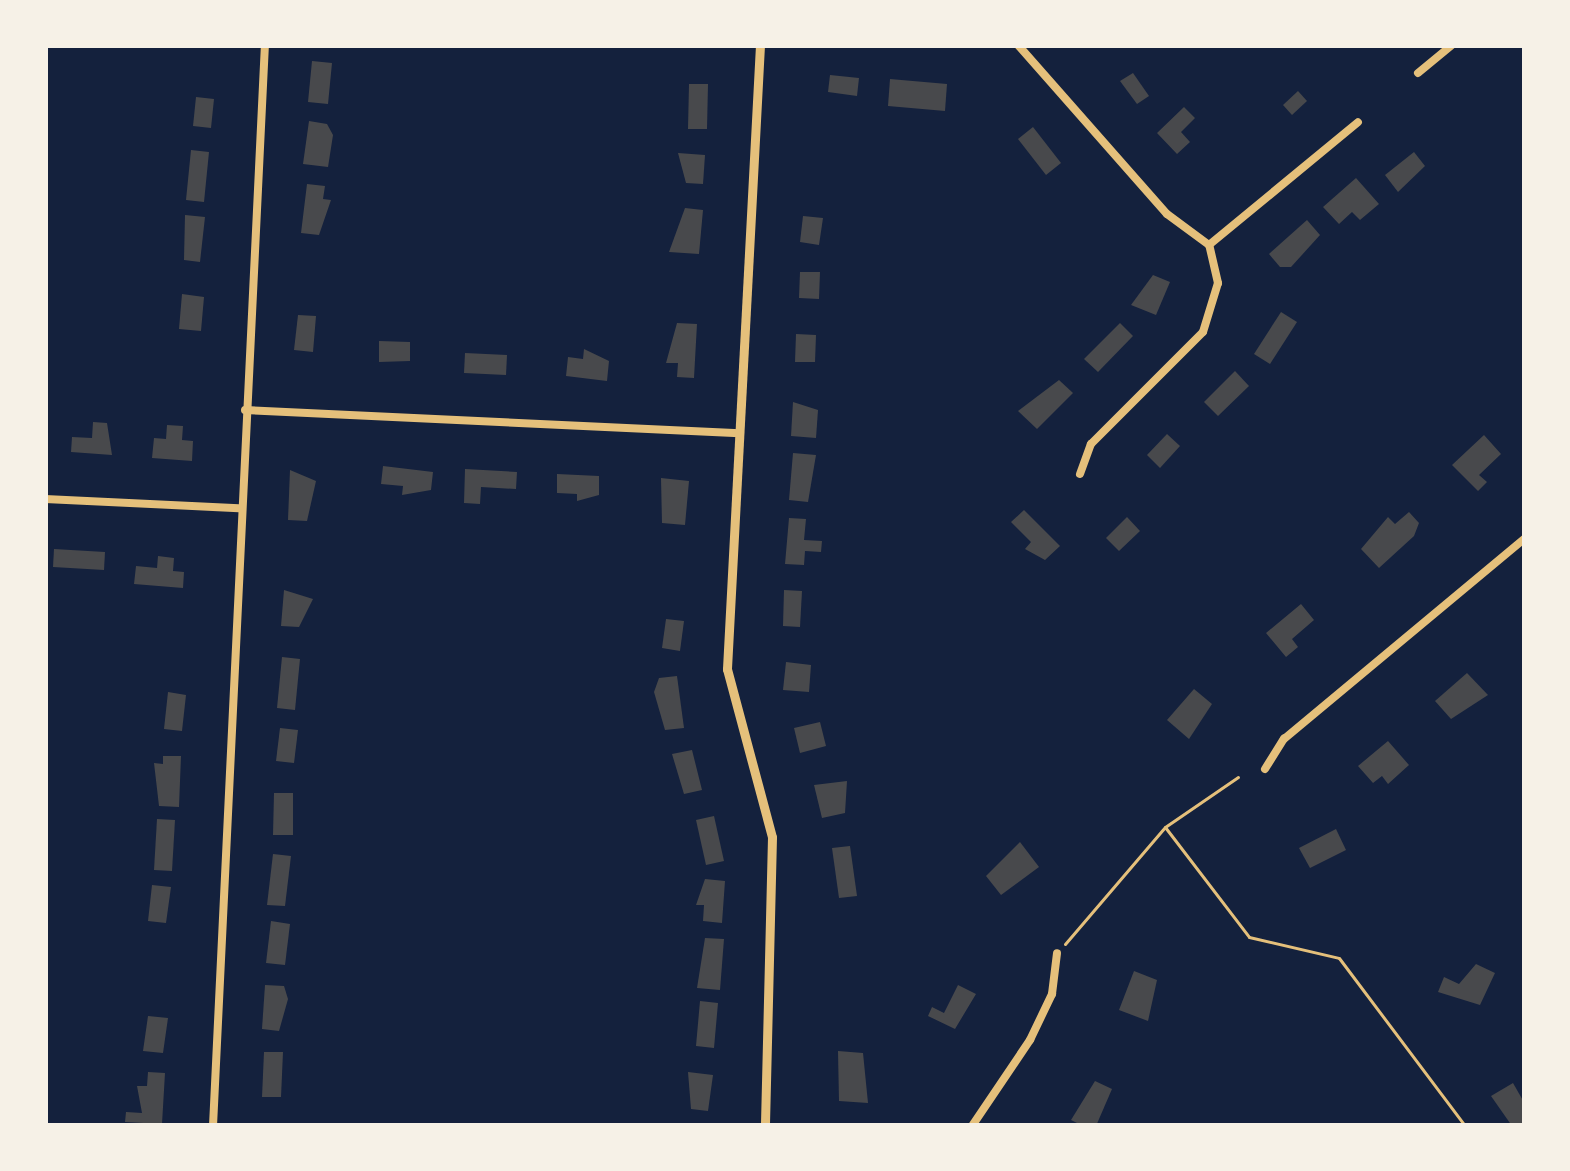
<!DOCTYPE html>
<html>
<head>
<meta charset="utf-8">
<style>
	body { margin:0 }
	#map { position:relative; width:1570px; height:1171px; overflow:hidden; background:#14213d; font-family:Raleway,sans-serif }
	div>[style] { position:absolute }
	.building>* { inset:0; background:#48494c }
	.path>* { height:3px; margin:-1.5px; padding:0 1.5px; transform-origin:1.5px; border-radius:1.5px; background:#e5c07b }
	.minor>* { height:8px; margin:-4px; padding:0 4px; transform-origin:4px; border-radius:4px; background:#e5c07b }
	.tertiary>* { height:9px; margin:-4.5px; padding:0 4.5px; transform-origin:4.5px; border-radius:4.5px; background:#e5c07b }
	span { translate:-50% -50%; white-space:nowrap; text-align:center; line-height:1.15; -webkit-text-stroke:9px #f6f1e7; paint-order:stroke }
	.frame { position:absolute; inset:0; border:48px solid #f6f1e7; pointer-events:none }
</style>
</head>
<body>
<div id="map">
	<div class="building">
		<i style="clip-path:polygon(312px 61px,332px 63px,328px 104px,308px 102px)"></i>
		<i style="clip-path:polygon(1133px 73px,1149px 96px,1137px 104px,1120px 81px)"></i>
		<i style="clip-path:polygon(830px 75px,859px 78px,857px 96px,828px 92px)"></i>
		<i style="clip-path:polygon(890px 79px,947px 84px,945px 111px,888px 106px)"></i>
		<i style="clip-path:polygon(689px 84px,708px 84px,707px 129px,688px 129px)"></i>
		<i style="clip-path:polygon(1298px 91px,1307px 101px,1292px 115px,1283px 105px)"></i>
		<i style="clip-path:polygon(196px 97px,214px 99px,211px 128px,193px 126px)"></i>
		<i style="clip-path:polygon(1184px 107px,1195px 118px,1181px 132px,1190px 142px,1177px 154px,1157px 133px)"></i>
		<i style="clip-path:polygon(309px 121px,327px 124px,333px 135px,328px 167px,303px 164px)"></i>
		<i style="clip-path:polygon(1033px 127px,1061px 163px,1046px 175px,1018px 139px)"></i>
		<i style="clip-path:polygon(191px 150px,209px 152px,204px 202px,186px 200px)"></i>
		<i style="clip-path:polygon(1414px 152px,1425px 166px,1398px 192px,1385px 175px)"></i>
		<i style="clip-path:polygon(678px 153px,705px 155px,703px 184px,686px 183px)"></i>
		<i style="clip-path:polygon(1356px 178px,1379px 204px,1360px 220px,1352px 212px,1339px 224px,1323px 207px)"></i>
		<i style="clip-path:polygon(307px 184px,325px 186px,323px 199px,331px 200px,319px 235px,301px 233px)"></i>
		<i style="clip-path:polygon(685px 208px,703px 210px,699px 254px,669px 252px)"></i>
		<i style="clip-path:polygon(185px 215px,205px 217px,200px 262px,184px 260px)"></i>
		<i style="clip-path:polygon(803px 216px,823px 218px,819px 245px,800px 242px)"></i>
		<i style="clip-path:polygon(1307px 220px,1320px 235px,1291px 267px,1280px 267px,1269px 254px)"></i>
		<i style="clip-path:polygon(800px 272px,820px 272px,819px 299px,799px 298px)"></i>
		<i style="clip-path:polygon(1153px 275px,1170px 282px,1156px 315px,1131px 305px)"></i>
		<i style="clip-path:polygon(182px 294px,204px 297px,201px 331px,179px 329px)"></i>
		<i style="clip-path:polygon(1281px 312px,1297px 322px,1270px 364px,1254px 354px)"></i>
		<i style="clip-path:polygon(298px 315px,316px 316px,313px 352px,294px 350px)"></i>
		<i style="clip-path:polygon(677px 323px,697px 324px,694px 378px,677px 377px,678px 363px,666px 363px)"></i>
		<i style="clip-path:polygon(1120px 323px,1133px 336px,1098px 372px,1084px 359px)"></i>
		<i style="clip-path:polygon(796px 334px,816px 335px,815px 362px,795px 362px)"></i>
		<i style="clip-path:polygon(379px 341px,410px 342px,410px 361px,379px 362px)"></i>
		<i style="clip-path:polygon(584px 349px,609px 361px,607px 381px,566px 376px,568px 357px,583px 359px)"></i>
		<i style="clip-path:polygon(465px 353px,507px 355px,506px 375px,464px 373px)"></i>
		<i style="clip-path:polygon(1235px 371px,1249px 386px,1218px 416px,1204px 402px)"></i>
		<i style="clip-path:polygon(1059px 380px,1073px 393px,1037px 429px,1018px 411px)"></i>
		<i style="clip-path:polygon(793px 402px,818px 410px,816px 438px,791px 436px)"></i>
		<i style="clip-path:polygon(93px 422px,107px 423px,112px 455px,71px 452px,72px 437px,92px 438px)"></i>
		<i style="clip-path:polygon(167px 425px,183px 426px,182px 440px,193px 441px,192px 461px,152px 458px,154px 438px,166px 439px)"></i>
		<i style="clip-path:polygon(1167px 434px,1180px 446px,1160px 468px,1147px 455px)"></i>
		<i style="clip-path:polygon(1484px 435px,1501px 454px,1479px 475px,1487px 482px,1478px 491px,1452px 465px)"></i>
		<i style="clip-path:polygon(793px 453px,816px 455px,808px 502px,789px 500px)"></i>
		<i style="clip-path:polygon(383px 466px,433px 472px,431px 490px,402px 495px,403px 486px,381px 484px)"></i>
		<i style="clip-path:polygon(465px 469px,517px 472px,516px 489px,481px 487px,480px 504px,464px 503px)"></i>
		<i style="clip-path:polygon(290px 470px,316px 481px,307px 521px,288px 520px)"></i>
		<i style="clip-path:polygon(557px 474px,599px 476px,599px 495px,577px 501px,577px 494px,557px 493px)"></i>
		<i style="clip-path:polygon(661px 478px,689px 481px,685px 525px,662px 523px)"></i>
		<i style="clip-path:polygon(1024px 510px,1060px 546px,1045px 560px,1025px 549px,1031px 542px,1011px 522px)"></i>
		<i style="clip-path:polygon(1409px 512px,1419px 523px,1414px 536px,1379px 568px,1361px 549px,1388px 517px,1395px 524px)"></i>
		<i style="clip-path:polygon(1127px 517px,1140px 531px,1119px 551px,1106px 538px)"></i>
		<i style="clip-path:polygon(789px 518px,806px 519px,804px 540px,822px 541px,821px 552px,805px 551px,804px 565px,785px 564px)"></i>
		<i style="clip-path:polygon(54px 549px,105px 552px,104px 570px,53px 567px)"></i>
		<i style="clip-path:polygon(158px 556px,174px 558px,173px 571px,184px 572px,183px 588px,134px 584px,136px 566px,157px 568px)"></i>
		<i style="clip-path:polygon(284px 590px,313px 599px,299px 627px,281px 626px)"></i>
		<i style="clip-path:polygon(784px 590px,802px 591px,800px 627px,783px 626px)"></i>
		<i style="clip-path:polygon(1301px 604px,1314px 620px,1292px 639px,1298px 647px,1286px 657px,1266px 633px)"></i>
		<i style="clip-path:polygon(666px 619px,684px 621px,680px 651px,662px 648px)"></i>
		<i style="clip-path:polygon(282px 657px,300px 659px,295px 710px,277px 708px)"></i>
		<i style="clip-path:polygon(786px 662px,811px 665px,809px 692px,783px 690px)"></i>
		<i style="clip-path:polygon(1467px 673px,1488px 695px,1451px 719px,1435px 701px)"></i>
		<i style="clip-path:polygon(677px 676px,684px 728px,665px 730px,654px 692px,659px 678px)"></i>
		<i style="clip-path:polygon(1194px 689px,1212px 704px,1189px 739px,1167px 720px)"></i>
		<i style="clip-path:polygon(168px 692px,186px 695px,182px 731px,164px 729px)"></i>
		<i style="clip-path:polygon(820px 722px,826px 746px,800px 753px,794px 728px)"></i>
		<i style="clip-path:polygon(280px 728px,298px 730px,294px 763px,276px 761px)"></i>
		<i style="clip-path:polygon(1388px 741px,1409px 765px,1388px 784px,1382px 776px,1373px 783px,1358px 766px)"></i>
		<i style="clip-path:polygon(692px 750px,702px 790px,684px 794px,672px 754px)"></i>
		<i style="clip-path:polygon(163px 756px,181px 756px,179px 807px,159px 806px,154px 763px,163px 764px)"></i>
		<i style="clip-path:polygon(847px 781px,845px 813px,822px 818px,814px 785px)"></i>
		<i style="clip-path:polygon(274px 793px,293px 793px,293px 835px,273px 835px)"></i>
		<i style="clip-path:polygon(714px 816px,724px 861px,706px 865px,696px 820px)"></i>
		<i style="clip-path:polygon(157px 819px,175px 820px,172px 871px,154px 870px)"></i>
		<i style="clip-path:polygon(1336px 829px,1346px 850px,1310px 868px,1299px 848px)"></i>
		<i style="clip-path:polygon(1020px 842px,1039px 867px,1001px 895px,986px 876px)"></i>
		<i style="clip-path:polygon(850px 846px,857px 896px,839px 898px,832px 848px)"></i>
		<i style="clip-path:polygon(273px 854px,291px 856px,285px 906px,267px 905px)"></i>
		<i style="clip-path:polygon(705px 879px,725px 881px,722px 923px,703px 921px,704px 905px,696px 905px)"></i>
		<i style="clip-path:polygon(152px 885px,171px 887px,166px 923px,148px 921px)"></i>
		<i style="clip-path:polygon(271px 921px,290px 924px,285px 965px,266px 963px)"></i>
		<i style="clip-path:polygon(705px 938px,724px 939px,720px 990px,697px 988px)"></i>
		<i style="clip-path:polygon(1476px 964px,1495px 973px,1480px 1005px,1438px 992px,1444px 977px,1459px 984px)"></i>
		<i style="clip-path:polygon(1134px 971px,1157px 980px,1148px 1021px,1119px 1010px)"></i>
		<i style="clip-path:polygon(265px 985px,284px 986px,288px 999px,279px 1031px,262px 1029px)"></i>
		<i style="clip-path:polygon(958px 985px,976px 994px,955px 1029px,928px 1016px,932px 1007px,944px 1013px)"></i>
		<i style="clip-path:polygon(700px 1001px,718px 1003px,714px 1048px,696px 1046px)"></i>
		<i style="clip-path:polygon(148px 1016px,168px 1018px,163px 1053px,143px 1051px)"></i>
		<i style="clip-path:polygon(838px 1051px,863px 1053px,868px 1103px,839px 1101px)"></i>
		<i style="clip-path:polygon(264px 1052px,283px 1052px,281px 1097px,262px 1097px)"></i>
		<i style="clip-path:polygon(148px 1072px,165px 1073px,162px 1124px,125px 1122px,126px 1112px,142px 1113px,137px 1086px,147px 1086px)"></i>
		<i style="clip-path:polygon(688px 1072px,713px 1075px,708px 1111px,691px 1109px)"></i>
		<i style="clip-path:polygon(1095px 1081px,1112px 1089px,1096px 1126px,1083px 1126px,1071px 1120px)"></i>
		<i style="clip-path:polygon(1513px 1083px,1525px 1104px,1525px 1126px,1512px 1126px,1491px 1096px)"></i>
	</div>
	<div class="path">
		<i style="left:1238px;top:777px;width:88px;rotate:145.6deg"></i>
		<i style="left:1165px;top:827px;width:138px;rotate:52.6deg"></i>
		<i style="left:1249px;top:937px;width:92px;rotate:13.1deg"></i>
		<i style="left:1339px;top:958px;width:210px;rotate:53.1deg"></i>
		<i style="left:1065px;top:944px;width:153px;rotate:-49.5deg"></i>
	</div>
	<div class="minor">
		<i style="left:1018px;top:45px;width:225px;rotate:48.6deg"></i>
		<i style="left:1167px;top:214px;width:52px;rotate:36.4deg"></i>
		<i style="left:1209px;top:245px;width:193px;rotate:-39.5deg"></i>
		<i style="left:1418px;top:73px;width:44px;rotate:-39.5deg"></i>
		<i style="left:245px;top:410px;width:495px;rotate:2.7deg"></i>
		<i style="left:1080px;top:474px;width:32px;rotate:-70deg"></i>
		<i style="left:1091px;top:444px;width:158px;rotate:-45deg"></i>
		<i style="left:1203px;top:332px;width:51px;rotate:-73deg"></i>
		<i style="left:1218px;top:283px;width:39px;rotate:-103deg"></i>
		<i style="left:45px;top:499px;width:194px;rotate:2.7deg"></i>
		<i style="left:1265px;top:769px;width:36px;rotate:-58deg"></i>
		<i style="left:1284px;top:739px;width:314px;rotate:-39.8deg"></i>
		<i style="left:213px;top:1126px;width:1082px;rotate:-87.25deg"></i>
		<i style="left:972px;top:1126px;width:104px;rotate:-56deg"></i>
		<i style="left:1030px;top:1040px;width:51px;rotate:-64.4deg"></i>
		<i style="left:1052px;top:994px;width:41px;rotate:-83deg"></i>
	</div>
	<div class="tertiary">
		<i style="left:760px;top:45px;width:625px;rotate:93.03deg"></i>
		<i style="left:727px;top:669px;width:174px;rotate:75deg"></i>
		<i style="left:772px;top:837px;width:289px;rotate:91.4deg"></i>
	</div>
	<div class="frame"></div>
</div>
</body>
</html>
